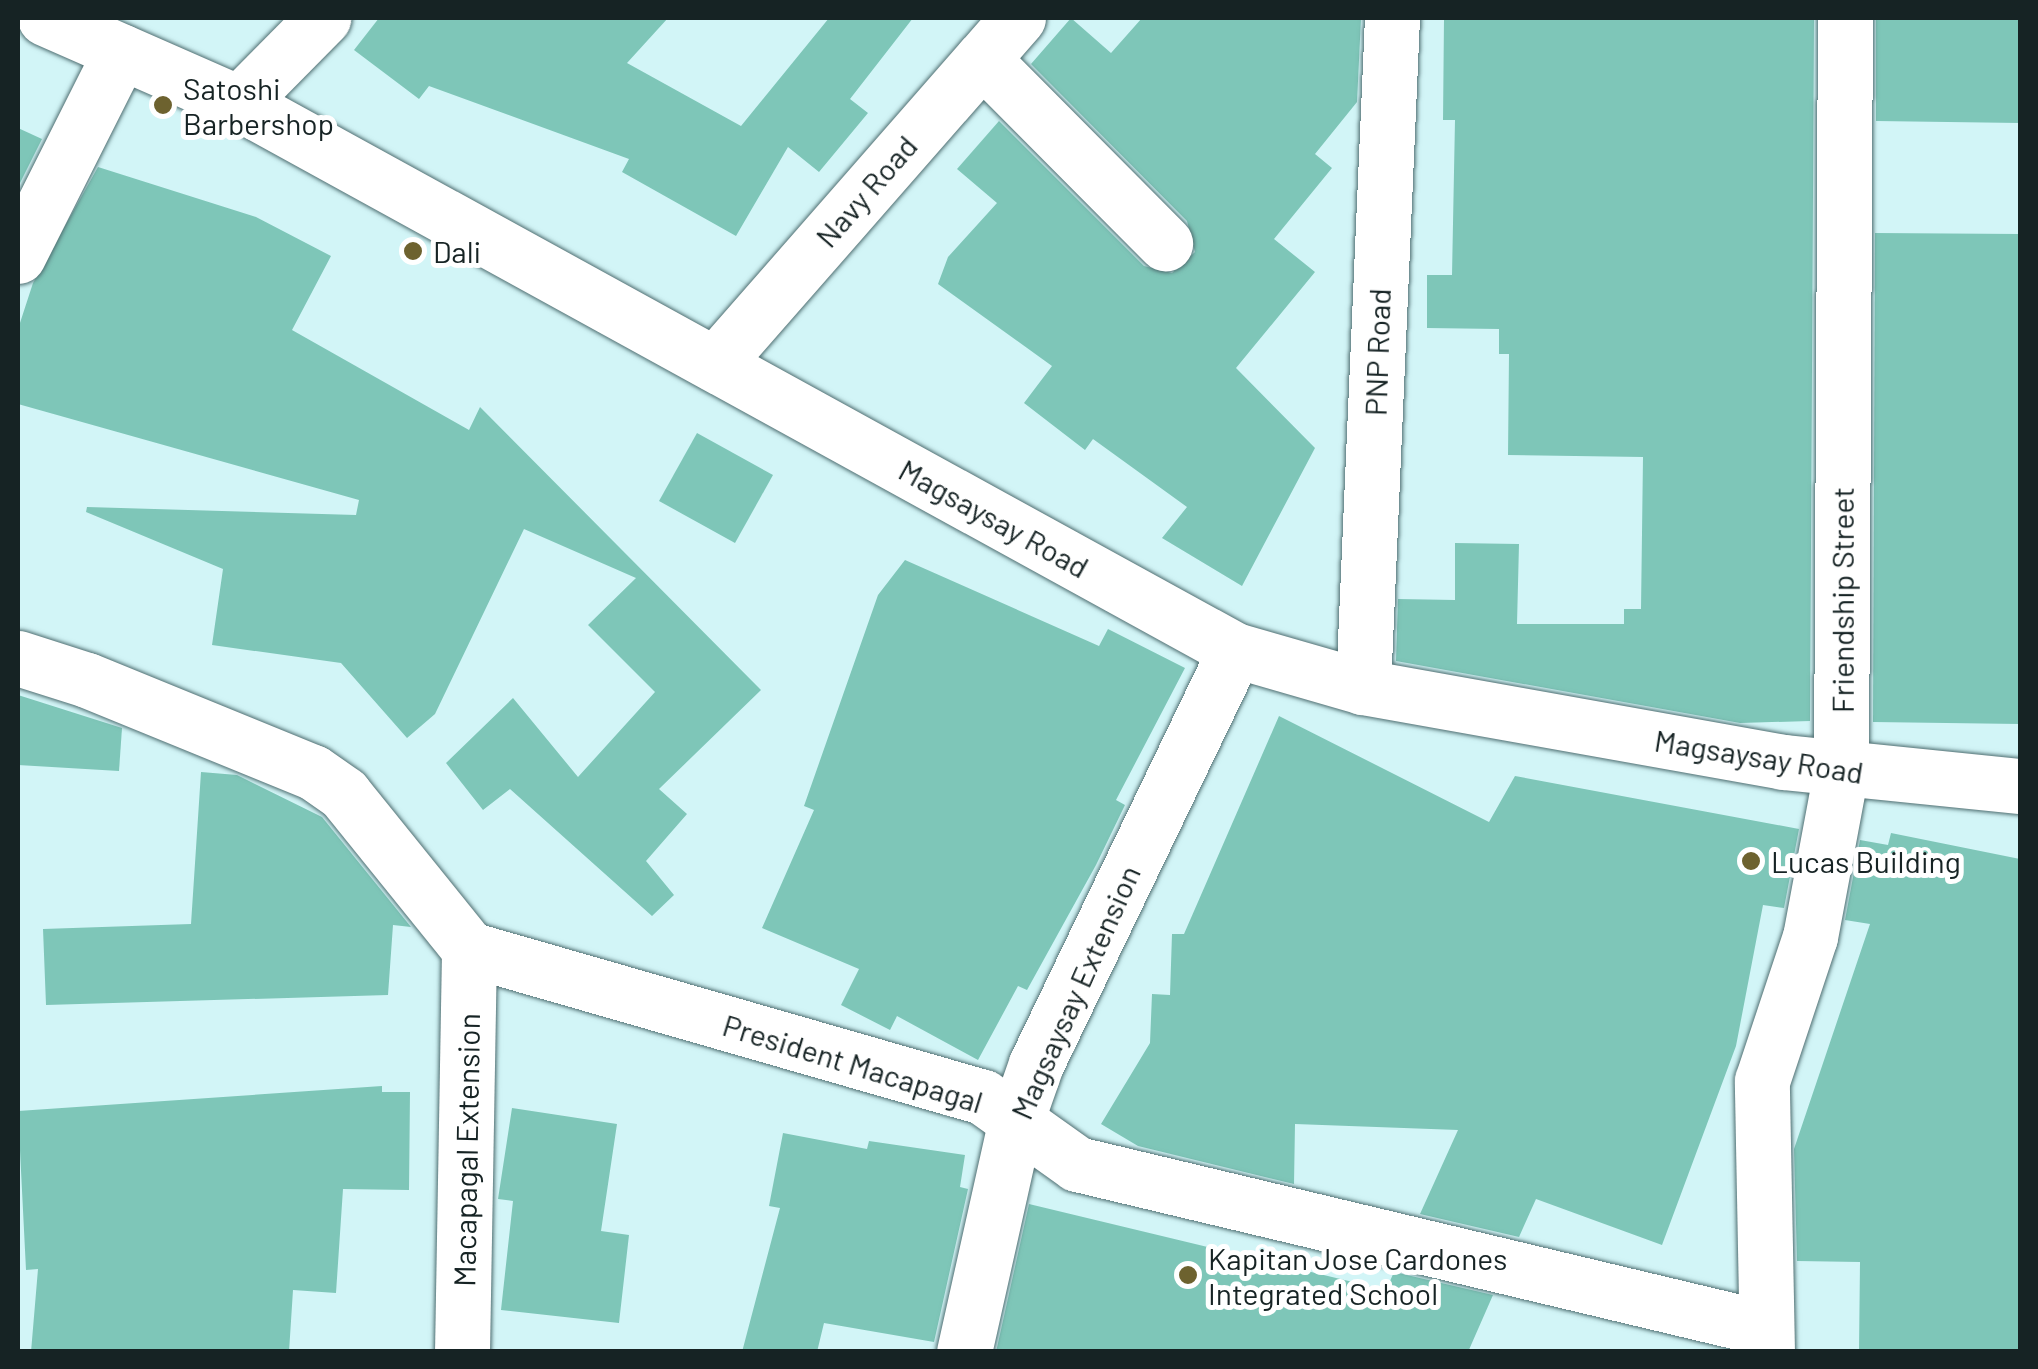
<!DOCTYPE html>
<html>
<head>
<meta charset="utf-8">
<style>
	body { margin:0 }
	#map { position:relative; width:2038px; height:1369px; overflow:hidden; background:#d2f5f7; font-family:Barlow,sans-serif }
	div>[style] { position:absolute }
	.building>* { inset:0; background:#7ec6b8 }
	.roads { filter:drop-shadow(0 0 2px #4f6e71) drop-shadow(0 0 2px #4f6e71) }
	.minor>* { height:55px; margin:-27.5px; padding:0 27.5px; transform-origin:27.5px; border-radius:27.5px; background:#fff }
	.dots>* { width:28px; height:28px; translate:-50% -50%; box-sizing:border-box; border:5px solid #fff; border-radius:50% }
	span { translate:-50% -50%; white-space:nowrap; text-align:center; line-height:1.15; -webkit-text-stroke:10px #fff; paint-order:stroke }
	.poi-label { font-size:30px; color:#162324 }
	.left { translate:0 -50%; text-align:left }
	.street-label { font-size:30px; color:#162324 }
	.frame { position:absolute; inset:0; border:20px solid #162324; pointer-events:none }
</style>
</head>
<body>
<div id="map">
	<div class="building">
		<i style="clip-path:polygon(379px 18px,668px 18px,627px 63px,741px 126px,829px 18px,913px 18px,850px 99px,868px 113px,819px 172px,788px 147px,736px 236px,622px 172px,629px 159px,429px 86px,419px 99px,354px 50px)"></i>
		<i style="clip-path:polygon(1071px 18px,1111px 53px,1142px 18px,1361px 18px,1357px 102px,1315px 154px,1332px 168px,1274px 239px,1315px 272px,1236px 368px,1315px 448px,1242px 586px,1162px 538px,1187px 507px,1093px 439px,1085px 450px,1024px 403px,1052px 366px,938px 284px,948px 257px,997px 203px,957px 169px,999px 121px,1144px 266px,1172px 273px,1195px 252px,1187px 221px,1031px 64px)"></i>
		<i style="clip-path:polygon(1444px 18px,1814px 18px,1810px 721px,1740px 723px,1396px 661px,1398px 599px,1455px 600px,1455px 543px,1519px 544px,1517px 624px,1624px 624px,1624px 609px,1641px 609px,1643px 457px,1508px 455px,1509px 354px,1499px 354px,1499px 329px,1427px 328px,1427px 275px,1452px 275px,1455px 120px,1443px 120px)"></i>
		<i style="clip-path:polygon(1876px 18px,2020px 18px,2020px 123px,1876px 121px)"></i>
		<i style="clip-path:polygon(18px 128px,42px 139px,18px 187px)"></i>
		<i style="clip-path:polygon(98px 167px,256px 217px,331px 256px,292px 330px,469px 430px,480px 407px,761px 690px,659px 789px,687px 814px,646px 861px,674px 895px,652px 916px,510px 789px,483px 810px,446px 763px,513px 698px,578px 777px,655px 692px,588px 625px,636px 578px,524px 529px,435px 714px,407px 738px,341px 663px,212px 645px,223px 569px,86px 512px,87px 507px,356px 515px,359px 500px,18px 404px,18px 329px,33px 283px)"></i>
		<i style="clip-path:polygon(1875px 233px,2020px 234px,2020px 724px,1873px 722px)"></i>
		<i style="clip-path:polygon(697px 433px,773px 475px,735px 543px,659px 501px)"></i>
		<i style="clip-path:polygon(905px 560px,1099px 646px,1108px 629px,1185px 668px,1116px 800px,1125px 805px,1096px 865px,1027px 990px,1018px 986px,978px 1060px,897px 1016px,890px 1030px,841px 1005px,859px 969px,762px 928px,814px 810px,804px 806px,878px 595px)"></i>
		<i style="clip-path:polygon(18px 695px,122px 728px,119px 771px,18px 765px)"></i>
		<i style="clip-path:polygon(1279px 716px,1489px 822px,1515px 776px,1799px 829px,1784px 908px,1763px 905px,1736px 1046px,1662px 1245px,1536px 1199px,1519px 1237px,1420px 1214px,1458px 1130px,1295px 1124px,1294px 1184px,1138px 1146px,1101px 1124px,1150px 1043px,1152px 994px,1170px 995px,1172px 934px,1184px 934px)"></i>
		<i style="clip-path:polygon(201px 772px,237px 775px,322px 817px,411px 927px,393px 925px,388px 995px,46px 1005px,43px 929px,191px 924px)"></i>
		<i style="clip-path:polygon(1891px 833px,2020px 859px,2020px 1352px,1859px 1352px,1860px 1262px,1797px 1261px,1794px 1149px,1870px 924px,1845px 920px,1860px 840px,1888px 845px)"></i>
		<i style="clip-path:polygon(382px 1086px,382px 1092px,410px 1092px,409px 1190px,343px 1189px,336px 1293px,293px 1290px,289px 1352px,31px 1352px,38px 1269px,26px 1270px,18px 1111px)"></i>
		<i style="clip-path:polygon(512px 1108px,617px 1124px,601px 1231px,629px 1235px,619px 1323px,501px 1310px,513px 1201px,498px 1199px)"></i>
		<i style="clip-path:polygon(783px 1133px,867px 1149px,869px 1141px,965px 1155px,960px 1187px,968px 1189px,934px 1342px,824px 1323px,817px 1352px,742px 1352px,780px 1208px,769px 1206px)"></i>
		<i style="clip-path:polygon(1029px 1204px,1386px 1290px,1394px 1272px,1493px 1295px,1468px 1352px,996px 1352px)"></i>
	</div>
	<div class="roads">
		<div class="minor">
			<i style="left:45px;top:18px;width:212px;rotate:23.7deg"></i>
			<i style="left:239px;top:103px;width:1136px;rotate:28.78deg"></i>
			<i style="left:1235px;top:650px;width:133px;rotate:16.1deg"></i>
			<i style="left:1363px;top:687px;width:427px;rotate:10.1deg"></i>
			<i style="left:1783px;top:762px;width:238px;rotate:5.8deg"></i>
			<i style="left:982px;top:59px;width:260px;rotate:45.2deg"></i>
			<i style="left:239px;top:103px;width:120px;rotate:-45.3deg"></i>
			<i style="left:18px;top:256px;width:229px;rotate:-63.3deg"></i>
			<i style="left:715px;top:364px;width:460px;rotate:-48.8deg"></i>
			<i style="left:18px;top:658px;width:72px;rotate:17.7deg"></i>
			<i style="left:87px;top:680px;width:244px;rotate:22.2deg"></i>
			<i style="left:313px;top:772px;width:38px;rotate:35deg"></i>
			<i style="left:344px;top:794px;width:199px;rotate:51.1deg"></i>
			<i style="left:469px;top:949px;width:535px;rotate:16.06deg"></i>
			<i style="left:983px;top:1097px;width:115px;rotate:35.5deg"></i>
			<i style="left:1077px;top:1164px;width:706px;rotate:13.43deg"></i>
			<i style="left:1363px;top:687px;width:670px;rotate:-87.52deg"></i>
			<i style="left:462px;top:1352px;width:403px;rotate:-89deg"></i>
			<i style="left:964px;top:1352px;width:234px;rotate:-77.4deg"></i>
			<i style="left:1015px;top:1124px;width:64px;rotate:-70.7deg"></i>
			<i style="left:1036px;top:1064px;width:459px;rotate:-64.3deg"></i>
			<i style="left:1767px;top:1352px;width:271px;rotate:-91.1deg"></i>
			<i style="left:1762px;top:1081px;width:152px;rotate:-71.6deg"></i>
			<i style="left:1810px;top:937px;width:168px;rotate:-79.4deg"></i>
			<i style="left:1841px;top:772px;width:754px;rotate:-89.7deg"></i>
		</div>
	</div>
	<div class="dots">
		<i style="left:163px;top:105px;background:#6d622f"></i>
		<i style="left:413px;top:251px;background:#6d622f"></i>
		<i style="left:1751px;top:861px;background:#6d622f"></i>
		<i style="left:1188px;top:1275px;background:#6d622f"></i>
	</div>
	<div class="poi-label">
		<span class="left" style="left:183px;top:105px">Satoshi<br>Barbershop</span>
		<span class="left" style="left:433px;top:251px">Dali</span>
		<span class="left" style="left:1771px;top:861px">Lucas Building</span>
		<span class="left" style="left:1208px;top:1275px">Kapitan Jose Cardones<br>Integrated School</span>
	</div>
	<div class="street-label">
		<span style="left:866px;top:191px;rotate:-49deg">Navy Road</span>
		<span style="left:1377px;top:352px;rotate:-88deg">PNP Road</span>
		<span style="left:994px;top:518px;rotate:29deg">Magsaysay Road</span>
		<span style="left:1842px;top:600px;rotate:-90deg">Friendship Street</span>
		<span style="left:1759px;top:756px;rotate:9deg">Magsaysay Road</span>
		<span style="left:1075px;top:992px;rotate:-66deg">Magsaysay Extension</span>
		<span style="left:853px;top:1063px;rotate:17deg">President Macapagal</span>
		<span style="left:466px;top:1150px;rotate:-89deg">Macapagal Extension</span>
	</div>
	<div class="frame"></div>
</div>
</body>
</html>
